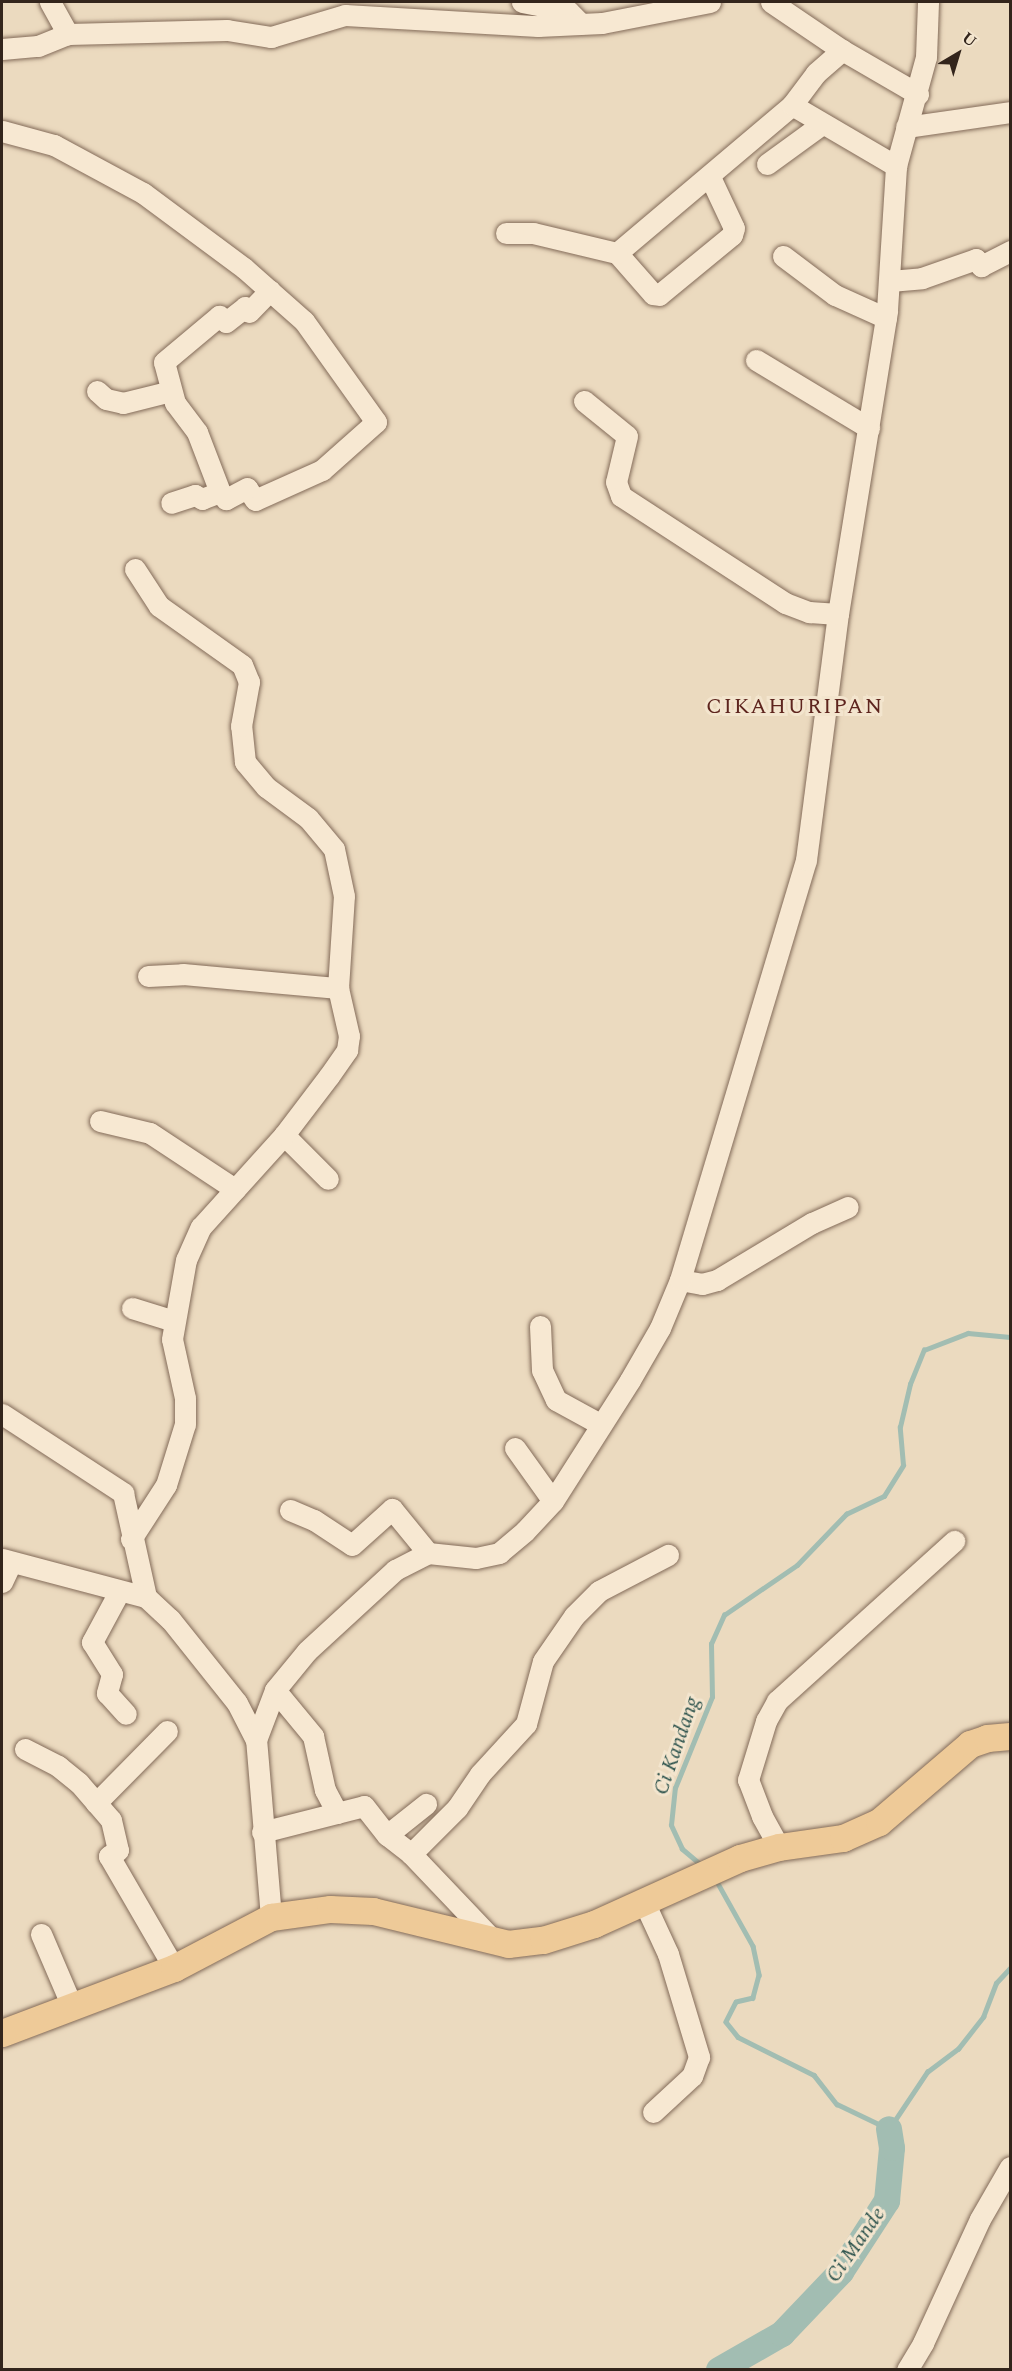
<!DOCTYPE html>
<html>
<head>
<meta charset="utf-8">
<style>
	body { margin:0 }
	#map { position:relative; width:1012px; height:2371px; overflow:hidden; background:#ebdabf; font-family:Spectral,serif }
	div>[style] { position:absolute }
	.stream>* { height:4.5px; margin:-2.25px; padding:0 2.25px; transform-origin:2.25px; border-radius:2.25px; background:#a2bdb2 }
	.river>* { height:26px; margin:-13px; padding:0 13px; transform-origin:13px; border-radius:13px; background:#a2bdb2 }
	.roads { filter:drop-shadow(0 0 2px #836b59) drop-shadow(0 0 2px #836b59) }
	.minor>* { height:21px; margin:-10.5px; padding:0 10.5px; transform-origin:10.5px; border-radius:10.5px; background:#f7e8d2 }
	.major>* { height:27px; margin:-13.5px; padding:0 13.5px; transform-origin:13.5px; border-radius:13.5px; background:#eeca98 }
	span { translate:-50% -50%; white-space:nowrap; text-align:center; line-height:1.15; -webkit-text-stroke:6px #f3e5ce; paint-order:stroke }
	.water-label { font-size:21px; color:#2c524c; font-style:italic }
	.quarter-label { font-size:22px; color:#5e251e; letter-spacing:1.5px }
	.frame { position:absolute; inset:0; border:3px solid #33251c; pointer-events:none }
	.north { position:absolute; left:928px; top:24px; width:60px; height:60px; -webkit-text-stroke:4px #f3e5ce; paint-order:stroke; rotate:38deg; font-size:16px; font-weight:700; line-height:24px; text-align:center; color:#33251c }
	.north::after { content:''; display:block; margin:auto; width:21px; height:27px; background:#33251c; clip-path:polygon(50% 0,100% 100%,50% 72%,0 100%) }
</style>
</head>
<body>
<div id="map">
	<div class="stream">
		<i style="left:702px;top:1866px;width:26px;rotate:-140deg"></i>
		<i style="left:682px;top:1849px;width:26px;rotate:-115deg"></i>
		<i style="left:671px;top:1825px;width:37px;rotate:-84deg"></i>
		<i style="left:675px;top:1788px;width:98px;rotate:-67.9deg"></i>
		<i style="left:712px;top:1697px;width:53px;rotate:-91.1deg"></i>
		<i style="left:711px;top:1644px;width:32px;rotate:-66deg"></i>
		<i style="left:724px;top:1615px;width:88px;rotate:-34.4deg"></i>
		<i style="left:797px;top:1565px;width:71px;rotate:-46.1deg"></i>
		<i style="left:846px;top:1514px;width:42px;rotate:-25.3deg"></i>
		<i style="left:884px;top:1496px;width:36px;rotate:-58deg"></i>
		<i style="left:903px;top:1465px;width:38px;rotate:-95deg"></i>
		<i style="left:900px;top:1427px;width:44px;rotate:-76.9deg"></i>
		<i style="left:910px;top:1384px;width:37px;rotate:-68deg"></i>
		<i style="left:924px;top:1350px;width:47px;rotate:-21.1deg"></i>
		<i style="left:968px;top:1333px;width:42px;rotate:5.4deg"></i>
		<i style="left:715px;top:1878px;width:78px;rotate:60.8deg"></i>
		<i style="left:753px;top:1946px;width:30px;rotate:78deg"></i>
		<i style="left:759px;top:1975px;width:24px;rotate:105deg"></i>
		<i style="left:753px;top:1998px;width:17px;rotate:167deg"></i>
		<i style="left:736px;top:2002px;width:22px;rotate:117deg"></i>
		<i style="left:726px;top:2022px;width:19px;rotate:51deg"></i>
		<i style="left:738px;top:2037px;width:85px;rotate:26.6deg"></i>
		<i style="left:814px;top:2075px;width:37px;rotate:52deg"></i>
		<i style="left:837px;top:2104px;width:58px;rotate:25.7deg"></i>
		<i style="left:889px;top:2129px;width:69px;rotate:-56.3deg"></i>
		<i style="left:927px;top:2072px;width:39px;rotate:-37deg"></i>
		<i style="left:958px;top:2049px;width:41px;rotate:-52deg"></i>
		<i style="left:983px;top:2017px;width:36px;rotate:-69deg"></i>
		<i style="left:996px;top:1983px;width:21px;rotate:-47deg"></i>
	</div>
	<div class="river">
		<i style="left:719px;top:2370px;width:73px;rotate:-29.7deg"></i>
		<i style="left:782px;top:2334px;width:86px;rotate:-46.4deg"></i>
		<i style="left:841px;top:2272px;width:85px;rotate:-57.1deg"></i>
		<i style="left:887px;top:2201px;width:53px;rotate:-84.6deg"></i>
		<i style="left:892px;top:2148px;width:19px;rotate:-99deg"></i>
	</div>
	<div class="roads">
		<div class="minor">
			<i style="left:50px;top:2px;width:37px;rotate:61deg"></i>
			<i style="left:522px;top:2px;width:47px;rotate:11.1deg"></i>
			<i style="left:568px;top:11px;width:18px;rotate:45deg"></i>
			<i style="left:771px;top:2px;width:86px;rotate:34.1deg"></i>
			<i style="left:842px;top:50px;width:88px;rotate:30.1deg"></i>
			<i style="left:2px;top:49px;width:36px;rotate:-5deg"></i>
			<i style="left:38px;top:46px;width:32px;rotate:-22deg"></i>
			<i style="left:68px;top:34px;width:159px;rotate:-1.4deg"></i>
			<i style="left:227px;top:30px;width:45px;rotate:9deg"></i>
			<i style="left:271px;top:37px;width:77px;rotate:-16.6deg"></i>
			<i style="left:345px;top:15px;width:193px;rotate:3.3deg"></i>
			<i style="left:538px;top:26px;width:64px;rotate:-2.7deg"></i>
			<i style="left:602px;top:23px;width:110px;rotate:-11deg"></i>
			<i style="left:792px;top:105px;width:40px;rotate:-53deg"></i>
			<i style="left:816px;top:73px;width:35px;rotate:-41deg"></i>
			<i style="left:906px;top:127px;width:105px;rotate:-8.2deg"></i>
			<i style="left:2px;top:131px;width:54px;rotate:15.1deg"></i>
			<i style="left:54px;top:145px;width:101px;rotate:28.3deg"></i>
			<i style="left:143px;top:193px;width:126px;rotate:36.6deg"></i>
			<i style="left:244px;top:268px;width:80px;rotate:41.5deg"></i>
			<i style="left:304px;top:321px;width:124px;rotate:54.5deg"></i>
			<i style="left:376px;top:422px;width:72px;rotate:138.4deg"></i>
			<i style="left:322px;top:470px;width:73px;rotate:155.9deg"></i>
			<i style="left:255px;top:500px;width:14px;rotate:-124deg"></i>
			<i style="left:247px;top:488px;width:24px;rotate:152deg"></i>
			<i style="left:226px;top:499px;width:9px;rotate:-131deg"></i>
			<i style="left:220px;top:492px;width:19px;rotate:159deg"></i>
			<i style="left:202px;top:499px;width:8px;rotate:-150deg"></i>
			<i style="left:195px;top:495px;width:25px;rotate:162deg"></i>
			<i style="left:767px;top:164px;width:68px;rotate:-36deg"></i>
			<i style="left:710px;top:177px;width:56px;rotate:64.8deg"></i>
			<i style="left:734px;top:228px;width:7px;rotate:106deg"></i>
			<i style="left:732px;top:235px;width:94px;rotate:140.6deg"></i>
			<i style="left:659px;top:295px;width:6px;rotate:-171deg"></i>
			<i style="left:653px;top:294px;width:55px;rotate:-131.3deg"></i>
			<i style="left:617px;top:253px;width:229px;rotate:-40.2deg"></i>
			<i style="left:792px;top:105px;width:121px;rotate:30.4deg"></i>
			<i style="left:506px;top:233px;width:27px"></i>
			<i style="left:533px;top:233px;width:86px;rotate:13.4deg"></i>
			<i style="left:783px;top:256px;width:65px;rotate:36.9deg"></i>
			<i style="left:835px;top:295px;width:56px;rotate:24.3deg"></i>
			<i style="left:890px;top:281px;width:32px;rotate:-5deg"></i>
			<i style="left:922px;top:278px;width:57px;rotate:-19.4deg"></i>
			<i style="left:976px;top:259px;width:9px;rotate:54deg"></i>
			<i style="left:981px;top:266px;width:33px;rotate:-27deg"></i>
			<i style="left:756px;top:360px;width:132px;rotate:31deg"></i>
			<i style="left:97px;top:391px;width:12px;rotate:42deg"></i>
			<i style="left:106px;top:399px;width:17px;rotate:13deg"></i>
			<i style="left:123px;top:403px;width:49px;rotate:-14deg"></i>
			<i style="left:584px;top:401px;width:55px;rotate:39.1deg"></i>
			<i style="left:627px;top:436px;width:47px;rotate:103.4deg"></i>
			<i style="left:616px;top:482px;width:15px;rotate:70deg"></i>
			<i style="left:621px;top:496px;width:196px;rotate:33.1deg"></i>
			<i style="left:785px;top:603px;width:26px;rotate:21deg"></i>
			<i style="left:809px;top:612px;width:29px;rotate:4deg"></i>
			<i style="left:220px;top:492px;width:64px;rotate:-111deg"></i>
			<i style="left:197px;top:432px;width:36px;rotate:-127deg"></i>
			<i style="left:175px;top:403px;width:42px;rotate:-105deg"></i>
			<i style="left:164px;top:362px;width:72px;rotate:-39.9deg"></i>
			<i style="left:219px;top:316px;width:9px;rotate:41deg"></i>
			<i style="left:226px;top:322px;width:24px;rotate:-38deg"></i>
			<i style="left:245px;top:307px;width:6px;rotate:51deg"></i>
			<i style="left:249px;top:312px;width:30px;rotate:-46deg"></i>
			<i style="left:148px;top:976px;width:35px;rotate:-3deg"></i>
			<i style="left:183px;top:974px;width:156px;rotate:5.2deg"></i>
			<i style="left:100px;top:1121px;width:51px;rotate:13.5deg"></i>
			<i style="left:150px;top:1133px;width:102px;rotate:33.4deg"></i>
			<i style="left:284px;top:1135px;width:62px;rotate:45deg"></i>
			<i style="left:680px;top:1280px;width:22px;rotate:10deg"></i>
			<i style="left:702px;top:1284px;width:16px;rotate:-15deg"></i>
			<i style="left:717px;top:1280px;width:111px;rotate:-31deg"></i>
			<i style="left:812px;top:1223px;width:39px;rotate:-24deg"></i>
			<i style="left:132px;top:1308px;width:44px;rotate:17.2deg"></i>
			<i style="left:540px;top:1326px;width:44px;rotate:87.4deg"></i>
			<i style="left:542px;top:1370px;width:33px;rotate:65deg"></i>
			<i style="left:556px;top:1400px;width:50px;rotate:28.6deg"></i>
			<i style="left:2px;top:1414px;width:145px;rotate:33.1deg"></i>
			<i style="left:123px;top:1493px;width:107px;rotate:77.5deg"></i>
			<i style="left:146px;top:1597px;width:33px;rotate:43deg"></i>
			<i style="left:170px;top:1619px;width:107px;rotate:51.4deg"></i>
			<i style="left:237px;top:1703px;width:42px;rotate:62.8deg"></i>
			<i style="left:515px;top:1448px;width:65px;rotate:54.4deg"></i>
			<i style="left:290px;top:1510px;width:26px;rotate:23deg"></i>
			<i style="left:314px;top:1520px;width:45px;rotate:33.3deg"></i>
			<i style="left:352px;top:1545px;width:54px;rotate:-42deg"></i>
			<i style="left:392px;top:1509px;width:57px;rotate:50.7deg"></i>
			<i style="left:131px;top:1539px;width:64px;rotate:-57.1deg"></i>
			<i style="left:166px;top:1485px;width:64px;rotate:-72.7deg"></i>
			<i style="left:185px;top:1424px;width:26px;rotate:-90deg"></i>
			<i style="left:185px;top:1398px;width:60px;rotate:-102.4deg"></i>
			<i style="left:172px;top:1339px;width:80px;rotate:-80deg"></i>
			<i style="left:186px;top:1260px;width:36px;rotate:-66deg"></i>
			<i style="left:201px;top:1227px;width:124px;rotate:-47.9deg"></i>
			<i style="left:284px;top:1135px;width:74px;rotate:-52.7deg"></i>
			<i style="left:329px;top:1076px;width:32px;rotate:-55deg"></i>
			<i style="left:347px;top:1050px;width:14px;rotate:-82deg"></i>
			<i style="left:349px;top:1036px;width:49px;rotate:-102.9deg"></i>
			<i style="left:338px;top:988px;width:92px;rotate:-86.3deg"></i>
			<i style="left:344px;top:896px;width:48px;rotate:-102deg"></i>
			<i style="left:334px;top:849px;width:40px;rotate:-130deg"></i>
			<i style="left:308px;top:818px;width:52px;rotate:-143.6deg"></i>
			<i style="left:266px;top:787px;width:33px;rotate:-130deg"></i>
			<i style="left:245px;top:762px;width:36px;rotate:-96deg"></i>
			<i style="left:241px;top:726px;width:45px;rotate:-79.7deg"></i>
			<i style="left:249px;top:682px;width:18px;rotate:-112deg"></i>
			<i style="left:242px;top:665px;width:102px;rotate:-144.6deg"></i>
			<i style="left:159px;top:606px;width:44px;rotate:-123deg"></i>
			<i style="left:2px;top:1559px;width:149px;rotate:14.8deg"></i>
			<i style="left:2px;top:1582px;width:21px;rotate:-65deg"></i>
			<i style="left:119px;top:1592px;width:57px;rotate:118.4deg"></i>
			<i style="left:92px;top:1642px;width:38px;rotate:58deg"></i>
			<i style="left:112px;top:1674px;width:20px;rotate:105deg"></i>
			<i style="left:107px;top:1693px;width:28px;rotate:48deg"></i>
			<i style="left:275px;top:1690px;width:60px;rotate:50.4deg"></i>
			<i style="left:313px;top:1736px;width:55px;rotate:77.5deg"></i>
			<i style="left:325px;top:1790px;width:26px;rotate:62deg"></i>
			<i style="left:25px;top:1749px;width:37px;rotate:27deg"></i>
			<i style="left:58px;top:1766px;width:27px;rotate:39deg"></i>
			<i style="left:79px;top:1783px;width:49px;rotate:49.1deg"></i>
			<i style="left:111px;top:1820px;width:31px;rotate:77deg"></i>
			<i style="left:118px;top:1850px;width:11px;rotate:146deg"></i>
			<i style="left:109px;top:1856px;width:129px;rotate:59.9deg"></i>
			<i style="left:96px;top:1803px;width:101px;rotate:-45.4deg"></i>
			<i style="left:262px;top:1832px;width:105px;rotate:-14.3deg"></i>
			<i style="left:364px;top:1806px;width:37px;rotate:52deg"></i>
			<i style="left:387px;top:1835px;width:31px;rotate:38deg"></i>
			<i style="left:387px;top:1835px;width:50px;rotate:-38.5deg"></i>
			<i style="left:779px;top:1847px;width:35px;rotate:-119deg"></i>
			<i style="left:762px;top:1816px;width:39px;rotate:-111deg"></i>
			<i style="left:748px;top:1780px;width:62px;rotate:-73deg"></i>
			<i style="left:766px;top:1721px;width:23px;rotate:-61deg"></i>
			<i style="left:777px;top:1701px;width:239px;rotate:-42.1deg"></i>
			<i style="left:644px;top:1902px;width:57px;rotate:65.2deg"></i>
			<i style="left:668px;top:1954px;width:108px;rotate:73.2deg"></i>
			<i style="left:699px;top:2057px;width:20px;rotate:110deg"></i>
			<i style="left:692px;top:2076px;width:53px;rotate:137.3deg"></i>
			<i style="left:271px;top:1917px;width:178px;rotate:-94.8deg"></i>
			<i style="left:256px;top:1740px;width:53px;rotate:-69.2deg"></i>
			<i style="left:275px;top:1690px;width:50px;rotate:-50.6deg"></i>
			<i style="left:307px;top:1651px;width:120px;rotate:-42.6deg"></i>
			<i style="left:395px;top:1570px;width:37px;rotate:-27deg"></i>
			<i style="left:428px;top:1553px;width:48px;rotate:5.9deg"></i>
			<i style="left:476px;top:1558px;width:24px;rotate:-12deg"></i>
			<i style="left:499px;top:1553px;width:34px;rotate:-40deg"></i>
			<i style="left:525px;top:1531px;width:41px;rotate:-47deg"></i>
			<i style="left:553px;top:1501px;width:143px;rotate:-57.5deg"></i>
			<i style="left:630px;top:1380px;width:60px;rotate:-60deg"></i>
			<i style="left:660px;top:1328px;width:52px;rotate:-67.4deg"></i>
			<i style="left:680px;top:1280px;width:438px;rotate:-73.3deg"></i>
			<i style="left:806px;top:860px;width:248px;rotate:-82.6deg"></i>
			<i style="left:838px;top:614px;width:308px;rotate:-80.8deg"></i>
			<i style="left:887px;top:310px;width:144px;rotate:-86.4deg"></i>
			<i style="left:896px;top:166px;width:113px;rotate:-74.6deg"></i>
			<i style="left:926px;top:57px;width:55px;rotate:-87.9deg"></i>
			<i style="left:41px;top:1934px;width:76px;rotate:66.8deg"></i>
			<i style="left:493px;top:1940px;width:119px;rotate:-133.6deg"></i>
			<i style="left:411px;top:1854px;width:65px;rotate:-45deg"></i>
			<i style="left:457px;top:1808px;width:41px;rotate:-55.9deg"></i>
			<i style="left:480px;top:1774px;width:68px;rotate:-47.4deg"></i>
			<i style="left:526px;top:1724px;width:65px;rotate:-74.9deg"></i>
			<i style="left:543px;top:1661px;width:55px;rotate:-55.4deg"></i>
			<i style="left:574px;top:1616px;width:35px;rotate:-45deg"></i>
			<i style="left:599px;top:1591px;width:78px;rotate:-27.6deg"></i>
			<i style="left:907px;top:2370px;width:31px;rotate:-59deg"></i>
			<i style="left:923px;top:2343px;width:136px;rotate:-65.3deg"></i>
			<i style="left:980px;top:2219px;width:60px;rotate:-60deg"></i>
		</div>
		<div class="major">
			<i style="left:2px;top:2033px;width:184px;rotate:-20.7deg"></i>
			<i style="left:174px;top:1968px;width:110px;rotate:-27.7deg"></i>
			<i style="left:271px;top:1917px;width:60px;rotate:-7.7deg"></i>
			<i style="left:330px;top:1909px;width:43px;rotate:2.7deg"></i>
			<i style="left:373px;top:1911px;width:139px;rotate:13.7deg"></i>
			<i style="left:508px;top:1944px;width:35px;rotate:-7deg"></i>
			<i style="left:543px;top:1940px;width:53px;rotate:-17.4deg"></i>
			<i style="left:594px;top:1924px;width:160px;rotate:-24.3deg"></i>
			<i style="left:740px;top:1858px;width:41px;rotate:-15.8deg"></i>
			<i style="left:779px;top:1847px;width:65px;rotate:-8deg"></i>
			<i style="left:843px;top:1838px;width:39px;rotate:-24deg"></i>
			<i style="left:879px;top:1822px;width:120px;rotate:-40.6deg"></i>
			<i style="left:970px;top:1744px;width:18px;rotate:-19deg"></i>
			<i style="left:987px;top:1738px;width:23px;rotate:-5deg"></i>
		</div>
	</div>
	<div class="water-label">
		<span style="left:677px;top:1746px;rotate:-71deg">Ci Kandang</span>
		<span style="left:856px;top:2245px;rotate:-55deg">Ci Mande</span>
	</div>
	<div class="quarter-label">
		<span style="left:795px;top:707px">CIKAHURIPAN</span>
	</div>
	<div class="frame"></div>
	<div class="north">U</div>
</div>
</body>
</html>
